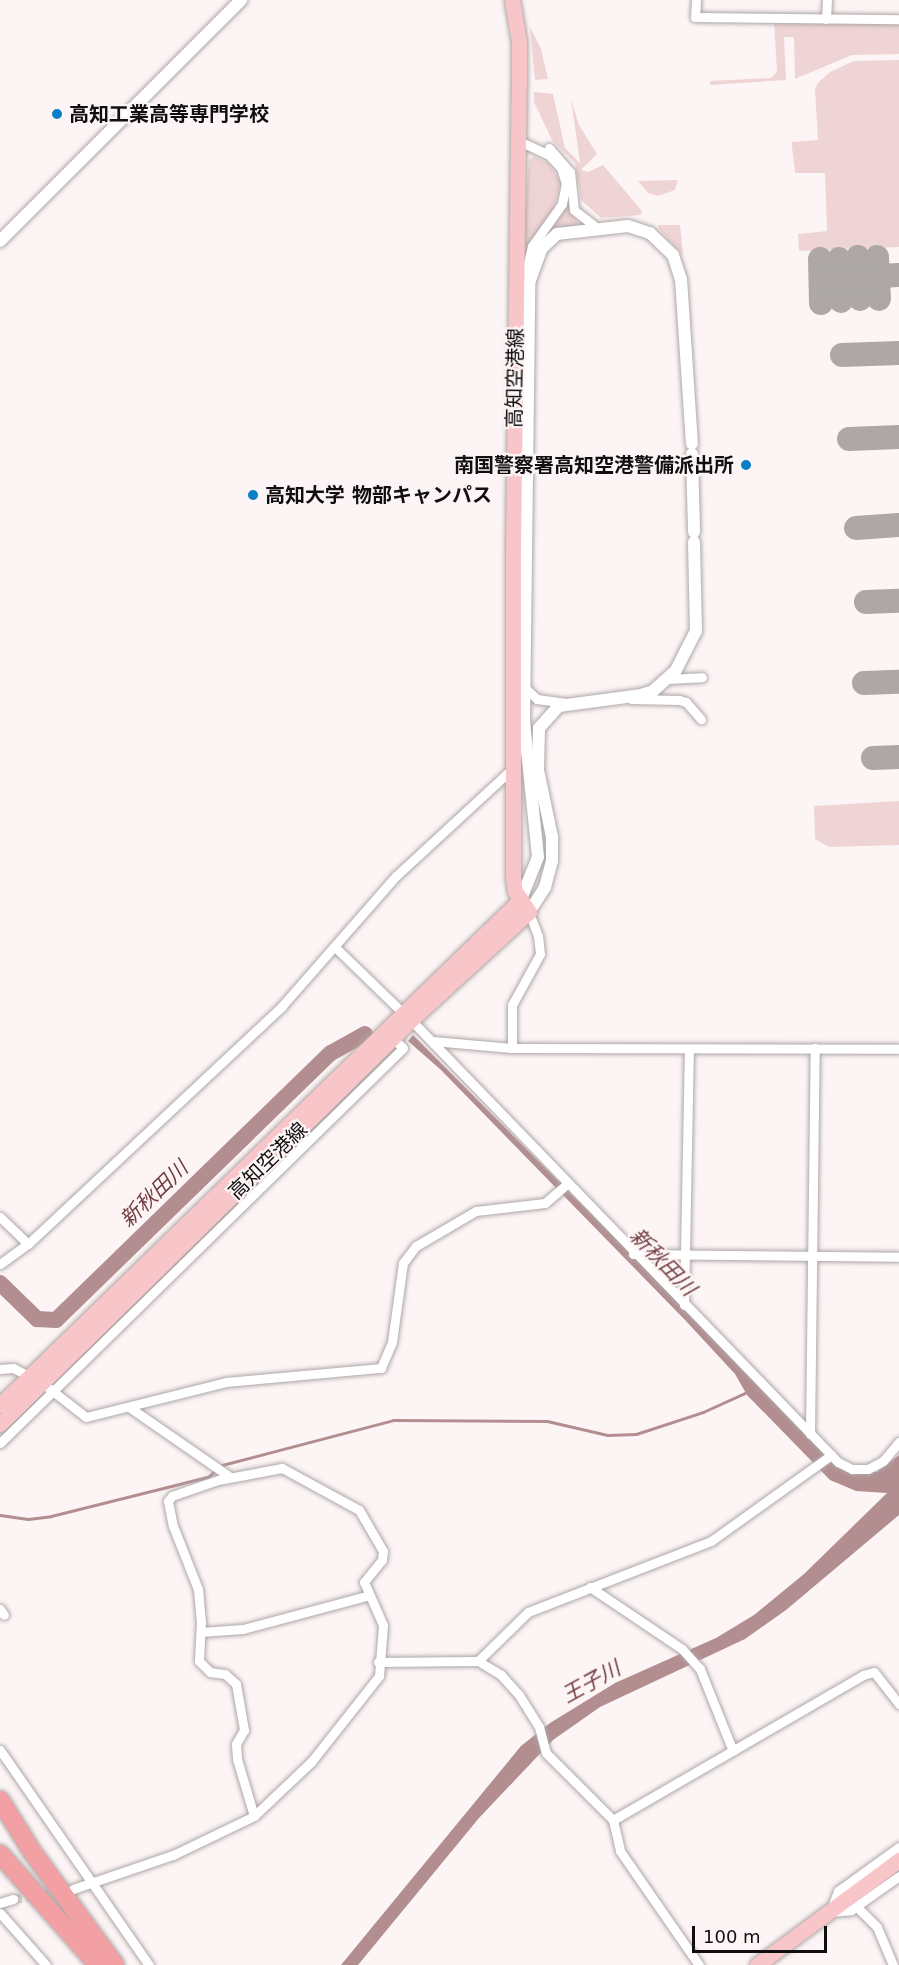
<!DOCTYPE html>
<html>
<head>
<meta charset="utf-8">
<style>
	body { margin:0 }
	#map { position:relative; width:899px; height:1965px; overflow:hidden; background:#fdf5f5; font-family:"DejaVu Sans","Noto Sans JP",sans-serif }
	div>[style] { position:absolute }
	.green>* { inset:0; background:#efd4d5 }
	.water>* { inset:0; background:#b38e90 }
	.stream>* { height:3px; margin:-1.5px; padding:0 1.5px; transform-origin:1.5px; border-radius:1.5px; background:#b38e90 }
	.river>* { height:16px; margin:-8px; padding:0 8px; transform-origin:8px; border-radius:8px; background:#b38e90 }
	.taxiway>* { height:24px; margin:-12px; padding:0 12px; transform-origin:12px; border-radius:12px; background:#ada7a7 }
	.minor-tunnel>* { height:9px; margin-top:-4.5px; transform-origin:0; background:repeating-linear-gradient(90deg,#d9d2d2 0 9px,transparent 0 13.5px) }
	.roads { filter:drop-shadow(0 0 2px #aea7a7) drop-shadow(0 0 2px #aea7a7) }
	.minor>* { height:9px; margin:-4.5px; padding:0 4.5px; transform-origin:4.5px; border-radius:4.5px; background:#fff }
	.tertiary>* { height:12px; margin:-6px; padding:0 6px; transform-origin:6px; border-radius:6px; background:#fff }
	.primary>* { height:15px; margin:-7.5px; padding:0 7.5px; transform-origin:7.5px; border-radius:7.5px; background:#f8c6c9 }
	.motorway>* { height:18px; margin:-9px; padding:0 9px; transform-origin:9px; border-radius:9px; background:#f3a0a5 }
	.dots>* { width:16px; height:16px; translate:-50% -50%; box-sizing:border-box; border:3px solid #fdf5f5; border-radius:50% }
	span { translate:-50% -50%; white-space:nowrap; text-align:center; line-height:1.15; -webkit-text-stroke:4.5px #fdf5f5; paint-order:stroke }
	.poi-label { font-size:20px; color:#100e0e; font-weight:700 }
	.left { translate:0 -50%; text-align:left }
	.right { translate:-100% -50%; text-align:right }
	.street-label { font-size:20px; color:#100e0e }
	.water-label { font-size:21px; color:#713c40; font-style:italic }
	.scale { position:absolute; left:692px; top:1926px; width:135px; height:27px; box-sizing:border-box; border:3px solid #100e0e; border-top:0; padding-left:8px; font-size:18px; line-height:21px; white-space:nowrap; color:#100e0e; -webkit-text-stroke:4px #fdf5f5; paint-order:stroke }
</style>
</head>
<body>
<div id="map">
	<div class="green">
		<i style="clip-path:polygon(774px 21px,899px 23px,899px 54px,852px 55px,795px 79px,794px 37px,784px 37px,786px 80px,710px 85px,710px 81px,771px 78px,777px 72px)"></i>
		<i style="clip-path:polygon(530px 27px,541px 49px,548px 79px,535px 80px)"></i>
		<i style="clip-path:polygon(899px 60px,899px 247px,799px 251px,798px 234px,827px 231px,825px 173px,795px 173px,792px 147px,792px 142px,818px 140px,815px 89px,818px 83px,830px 72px,854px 61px)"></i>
		<i style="clip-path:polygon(534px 92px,553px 94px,565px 148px,580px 163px,571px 99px,579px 125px,597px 154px,581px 170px,588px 172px,603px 165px,642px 211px,641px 215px,601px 218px,581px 200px,575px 163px,552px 140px,534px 102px)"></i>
		<i style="clip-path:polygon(534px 156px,549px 164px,561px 182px,554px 208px,529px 245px,520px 680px,524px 229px,529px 160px)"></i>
		<i style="clip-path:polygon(678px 180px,675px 190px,658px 196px,648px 193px,638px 181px)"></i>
		<i style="clip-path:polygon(569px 187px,571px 211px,580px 227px,540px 245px)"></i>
		<i style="clip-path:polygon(658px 225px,680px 225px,683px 255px,659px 229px)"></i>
		<i style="clip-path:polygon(899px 801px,899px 845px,829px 847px,815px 839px,814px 806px)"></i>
	</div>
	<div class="water">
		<i style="clip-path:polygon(413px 1035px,848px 1472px,877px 1472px,899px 1455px,899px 1515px,786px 1610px,745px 1639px,600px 1707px,553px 1740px,479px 1818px,358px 1965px,341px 1965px,521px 1746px,550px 1723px,615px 1683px,716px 1638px,754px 1615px,804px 1574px,887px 1493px,856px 1491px,830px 1480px,747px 1395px,735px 1374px,686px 1321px,441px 1070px,408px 1041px)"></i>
	</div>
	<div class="stream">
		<i style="left:222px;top:1465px;width:177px;rotate:-14.7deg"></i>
		<i style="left:393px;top:1420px;width:154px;rotate:0.4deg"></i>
		<i style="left:547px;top:1421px;width:62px;rotate:13.1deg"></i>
		<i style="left:607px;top:1435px;width:29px;rotate:-2deg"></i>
		<i style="left:636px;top:1434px;width:71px;rotate:-18.2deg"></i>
		<i style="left:703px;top:1412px;width:48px;rotate:-24.4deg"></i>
		<i style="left:0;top:1515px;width:28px;rotate:8deg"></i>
		<i style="left:28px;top:1519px;width:23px;rotate:-7deg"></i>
		<i style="left:51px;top:1516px;width:162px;rotate:-14deg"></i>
		<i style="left:208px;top:1477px;width:9px;rotate:-41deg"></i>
	</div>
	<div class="river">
		<i style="left:0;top:1283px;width:52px;rotate:44.2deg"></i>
		<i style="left:37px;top:1319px;width:19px;rotate:3deg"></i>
		<i style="left:56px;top:1320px;width:383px;rotate:-44.2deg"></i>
		<i style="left:331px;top:1053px;width:39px;rotate:-29deg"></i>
	</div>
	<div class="taxiway">
		<i style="left:858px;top:257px;width:42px;rotate:87.3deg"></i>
		<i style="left:877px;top:257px;width:42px;rotate:87.3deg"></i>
		<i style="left:820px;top:259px;width:44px;rotate:88.7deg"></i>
		<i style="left:839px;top:259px;width:42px;rotate:87.3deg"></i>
		<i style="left:821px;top:279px;width:78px;rotate:-2.9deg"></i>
		<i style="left:842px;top:355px;width:57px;rotate:-2deg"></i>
		<i style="left:849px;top:439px;width:50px;rotate:-2.3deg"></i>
		<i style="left:856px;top:528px;width:43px;rotate:-4deg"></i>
		<i style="left:866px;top:602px;width:33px;rotate:-2deg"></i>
		<i style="left:864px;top:683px;width:35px;rotate:-2deg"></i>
		<i style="left:873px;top:758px;width:26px;rotate:-2deg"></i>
	</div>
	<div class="minor-tunnel">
		<i style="left:13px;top:1899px;width:50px;rotate:-9.3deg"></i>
	</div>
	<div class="roads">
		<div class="minor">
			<i style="left:696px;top:0;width:17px;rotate:93deg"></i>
			<i style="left:695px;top:17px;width:204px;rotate:0.6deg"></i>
			<i style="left:826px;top:19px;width:19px;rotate:-87deg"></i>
			<i style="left:519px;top:141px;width:33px;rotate:25deg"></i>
			<i style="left:549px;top:155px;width:18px;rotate:47deg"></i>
			<i style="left:561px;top:168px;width:16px;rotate:72deg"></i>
			<i style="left:566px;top:183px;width:21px;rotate:101deg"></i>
			<i style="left:562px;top:204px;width:52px;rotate:125.5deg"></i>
			<i style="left:532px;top:246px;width:22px;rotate:103deg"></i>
			<i style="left:527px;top:267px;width:15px;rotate:82deg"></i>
			<i style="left:549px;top:148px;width:32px;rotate:49deg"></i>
			<i style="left:570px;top:172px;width:38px;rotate:84deg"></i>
			<i style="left:574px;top:210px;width:28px;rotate:38deg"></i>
			<i style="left:668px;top:679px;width:34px;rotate:-3deg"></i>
			<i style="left:524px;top:687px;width:18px;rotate:43deg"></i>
			<i style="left:537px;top:699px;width:29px;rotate:8deg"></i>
			<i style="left:631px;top:699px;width:48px;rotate:1.2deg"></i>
			<i style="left:679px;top:700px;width:7px;rotate:16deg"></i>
			<i style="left:686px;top:702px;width:23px;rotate:49deg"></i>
			<i style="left:336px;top:948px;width:92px;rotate:44.1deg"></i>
			<i style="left:411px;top:1020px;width:615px;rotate:45.99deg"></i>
			<i style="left:838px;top:1462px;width:16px;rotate:27deg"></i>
			<i style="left:852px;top:1469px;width:16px"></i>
			<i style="left:868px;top:1469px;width:17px;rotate:-28deg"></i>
			<i style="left:883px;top:1461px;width:25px;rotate:-50deg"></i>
			<i style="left:433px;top:1041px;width:79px;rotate:5.1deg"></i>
			<i style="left:512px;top:1048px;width:387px;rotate:0.1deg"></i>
			<i style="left:512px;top:1048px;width:43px;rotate:-90deg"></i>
			<i style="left:512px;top:1005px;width:58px;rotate:-61.2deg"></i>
			<i style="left:540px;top:954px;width:18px;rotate:-96deg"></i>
			<i style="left:538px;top:936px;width:26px;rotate:-111deg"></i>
			<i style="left:0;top:1217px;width:39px;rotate:44deg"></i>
			<i style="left:633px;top:1254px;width:266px;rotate:0.6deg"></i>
			<i style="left:0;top:1264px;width:34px;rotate:-36deg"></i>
			<i style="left:28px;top:1244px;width:348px;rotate:-43.1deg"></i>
			<i style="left:282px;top:1006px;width:173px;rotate:-48.8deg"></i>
			<i style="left:396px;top:876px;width:159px;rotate:-42.7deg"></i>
			<i style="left:684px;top:1305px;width:255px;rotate:-88.9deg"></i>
			<i style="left:0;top:1369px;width:13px;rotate:-4deg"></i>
			<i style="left:13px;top:1368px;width:31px;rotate:27deg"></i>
			<i style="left:41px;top:1382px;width:57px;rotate:37.9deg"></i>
			<i style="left:86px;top:1417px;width:144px;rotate:-14deg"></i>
			<i style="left:226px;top:1382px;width:156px;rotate:-5.2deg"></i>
			<i style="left:381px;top:1368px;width:28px;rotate:-67deg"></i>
			<i style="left:392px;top:1342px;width:80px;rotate:-82.1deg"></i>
			<i style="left:403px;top:1263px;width:21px;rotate:-53deg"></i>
			<i style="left:416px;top:1246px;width:69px;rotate:-30.3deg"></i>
			<i style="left:476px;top:1211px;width:69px;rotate:-6.6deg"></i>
			<i style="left:545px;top:1203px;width:28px;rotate:-41deg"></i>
			<i style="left:129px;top:1407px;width:123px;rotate:34.7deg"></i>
			<i style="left:810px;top:1434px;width:386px;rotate:-89.3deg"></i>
			<i style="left:0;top:1443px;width:564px;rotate:-44.43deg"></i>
			<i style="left:403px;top:1048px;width:14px;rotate:-135deg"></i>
			<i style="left:590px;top:1587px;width:111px;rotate:34deg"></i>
			<i style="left:682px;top:1649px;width:27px;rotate:48deg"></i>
			<i style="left:700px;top:1669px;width:88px;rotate:68.1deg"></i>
			<i style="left:0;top:1609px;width:7px;rotate:56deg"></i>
			<i style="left:201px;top:1632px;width:42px;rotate:-4.1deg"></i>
			<i style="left:243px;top:1629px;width:131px;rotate:-15deg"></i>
			<i style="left:478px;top:1661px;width:70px;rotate:-44.4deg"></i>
			<i style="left:528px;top:1612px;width:196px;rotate:-21.2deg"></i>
			<i style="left:711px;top:1541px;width:148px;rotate:-35.6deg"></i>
			<i style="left:378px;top:1662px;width:100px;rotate:-0.6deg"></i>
			<i style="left:478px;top:1661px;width:27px;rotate:31deg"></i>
			<i style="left:501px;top:1675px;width:27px;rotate:48deg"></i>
			<i style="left:519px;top:1695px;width:38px;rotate:58deg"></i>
			<i style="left:539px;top:1727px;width:27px;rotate:75deg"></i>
			<i style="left:546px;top:1753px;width:95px;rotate:45deg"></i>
			<i style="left:613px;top:1820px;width:32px;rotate:77deg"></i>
			<i style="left:620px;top:1851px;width:139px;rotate:55.3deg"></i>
			<i style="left:0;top:1750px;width:262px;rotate:55.3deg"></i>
			<i style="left:613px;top:1820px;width:289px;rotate:-30.1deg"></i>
			<i style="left:863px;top:1675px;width:11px;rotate:-15deg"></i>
			<i style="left:874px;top:1672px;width:41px;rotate:52deg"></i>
			<i style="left:899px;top:1847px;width:75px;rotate:144.2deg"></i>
			<i style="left:838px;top:1891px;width:22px;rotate:111deg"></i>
			<i style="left:830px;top:1912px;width:21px;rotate:-5deg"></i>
			<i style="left:851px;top:1910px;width:59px;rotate:-35.3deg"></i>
			<i style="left:73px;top:1889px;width:106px;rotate:-18.8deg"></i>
			<i style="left:173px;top:1855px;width:90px;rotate:-25.7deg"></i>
			<i style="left:254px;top:1816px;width:79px;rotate:-43.5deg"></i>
			<i style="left:311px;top:1762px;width:110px;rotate:-51.7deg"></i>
			<i style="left:379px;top:1676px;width:51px;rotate:-85.5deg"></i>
			<i style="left:383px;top:1625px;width:47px;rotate:-113.8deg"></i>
			<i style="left:364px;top:1582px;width:28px;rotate:-51deg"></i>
			<i style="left:382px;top:1560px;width:9px;rotate:-84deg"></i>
			<i style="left:383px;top:1551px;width:48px;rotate:-120.3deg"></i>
			<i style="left:359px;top:1510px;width:88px;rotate:-151.4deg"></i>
			<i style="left:282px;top:1468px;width:65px;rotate:169.4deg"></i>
			<i style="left:218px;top:1480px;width:49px;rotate:160.8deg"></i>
			<i style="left:172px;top:1496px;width:6px;rotate:129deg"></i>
			<i style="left:168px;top:1501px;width:25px;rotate:79deg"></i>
			<i style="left:173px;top:1526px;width:68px;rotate:68.4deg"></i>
			<i style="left:198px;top:1589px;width:32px;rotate:85deg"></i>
			<i style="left:201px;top:1621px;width:40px;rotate:92.9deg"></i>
			<i style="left:199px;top:1661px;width:16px;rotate:45deg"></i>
			<i style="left:210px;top:1672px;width:15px;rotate:8deg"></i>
			<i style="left:225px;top:1674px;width:15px;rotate:42deg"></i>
			<i style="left:236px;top:1684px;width:47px;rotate:80.1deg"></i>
			<i style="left:244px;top:1730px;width:16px;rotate:120deg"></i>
			<i style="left:236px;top:1744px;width:15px;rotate:86deg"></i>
			<i style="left:237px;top:1759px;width:59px;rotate:73.4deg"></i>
			<i style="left:0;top:1903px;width:14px;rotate:-17deg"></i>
			<i style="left:857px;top:1907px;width:28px;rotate:45deg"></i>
			<i style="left:877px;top:1927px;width:41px;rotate:67.2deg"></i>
			<i style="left:0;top:1913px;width:69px;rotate:48.5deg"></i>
		</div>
		<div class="tertiary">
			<i style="left:0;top:241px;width:341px;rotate:-45deg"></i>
			<i style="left:692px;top:454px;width:78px;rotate:88.5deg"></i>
			<i style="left:521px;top:899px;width:45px;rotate:-68deg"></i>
			<i style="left:538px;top:857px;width:137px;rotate:-95.9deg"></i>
			<i style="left:524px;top:721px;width:438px;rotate:-89.3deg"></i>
			<i style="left:529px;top:283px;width:37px;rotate:-70deg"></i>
			<i style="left:542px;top:248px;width:21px;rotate:-43deg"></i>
			<i style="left:557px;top:234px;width:71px;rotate:-6.4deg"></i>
			<i style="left:628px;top:226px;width:23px;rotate:18deg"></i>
			<i style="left:650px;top:233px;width:32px;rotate:44deg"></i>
			<i style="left:673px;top:255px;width:25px;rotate:72deg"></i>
			<i style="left:681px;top:279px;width:165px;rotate:86.2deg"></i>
			<i style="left:529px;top:912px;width:30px;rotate:-57deg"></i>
			<i style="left:545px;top:887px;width:27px;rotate:-75deg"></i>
			<i style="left:552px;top:861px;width:24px;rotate:-90deg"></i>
			<i style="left:552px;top:837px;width:68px;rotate:-101.8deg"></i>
			<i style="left:538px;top:770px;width:42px;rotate:-88.6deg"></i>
			<i style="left:539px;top:728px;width:30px;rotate:-48deg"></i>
			<i style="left:559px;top:706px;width:83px;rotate:-7.6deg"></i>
			<i style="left:641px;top:695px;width:13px;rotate:-18deg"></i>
			<i style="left:653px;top:691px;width:31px;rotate:-42deg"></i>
			<i style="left:676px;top:670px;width:44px;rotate:-62.9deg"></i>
			<i style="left:696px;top:631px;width:89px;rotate:-91.3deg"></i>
		</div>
		<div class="primary">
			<i style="left:0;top:1405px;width:726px;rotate:-44.16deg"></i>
			<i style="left:0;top:1424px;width:576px;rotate:-44.51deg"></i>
			<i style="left:411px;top:1020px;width:160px;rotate:-42.5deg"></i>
			<i style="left:529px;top:912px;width:25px;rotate:-124deg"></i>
			<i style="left:515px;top:891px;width:15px;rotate:-98deg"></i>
			<i style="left:513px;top:876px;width:325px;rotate:-90deg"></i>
			<i style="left:513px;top:551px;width:466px;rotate:-89.3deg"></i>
			<i style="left:519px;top:85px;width:43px;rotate:-90deg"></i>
			<i style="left:519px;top:42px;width:43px;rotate:-99.5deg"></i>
			<i style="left:757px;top:1965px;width:177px;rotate:-36.5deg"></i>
		</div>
		<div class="motorway">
			<i style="left:0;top:1800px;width:62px;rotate:58.1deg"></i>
			<i style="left:33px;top:1853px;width:139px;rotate:53.8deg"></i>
			<i style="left:0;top:1854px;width:148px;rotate:48.6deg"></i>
		</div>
	</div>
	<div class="dots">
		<i style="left:57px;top:114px;background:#0b7ec8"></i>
		<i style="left:746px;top:465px;background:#0b7ec8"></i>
		<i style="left:253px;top:495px;background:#0b7ec8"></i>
	</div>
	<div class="poi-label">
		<span class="left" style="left:69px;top:114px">高知工業高等専門学校</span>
		<span class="right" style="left:734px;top:465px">南国警察署高知空港警備派出所</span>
		<span class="left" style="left:265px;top:495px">高知大学 物部キャンパス</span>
	</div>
	<div class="street-label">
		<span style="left:515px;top:378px;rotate:-89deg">高知空港線</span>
		<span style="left:268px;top:1161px;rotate:-44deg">高知空港線</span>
	</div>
	<div class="water-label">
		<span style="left:154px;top:1194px;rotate:-44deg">新秋田川</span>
		<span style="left:663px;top:1262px;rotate:46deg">新秋田川</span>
		<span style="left:591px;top:1682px;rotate:-29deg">王子川</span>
	</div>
	<div class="scale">100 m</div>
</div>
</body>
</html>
